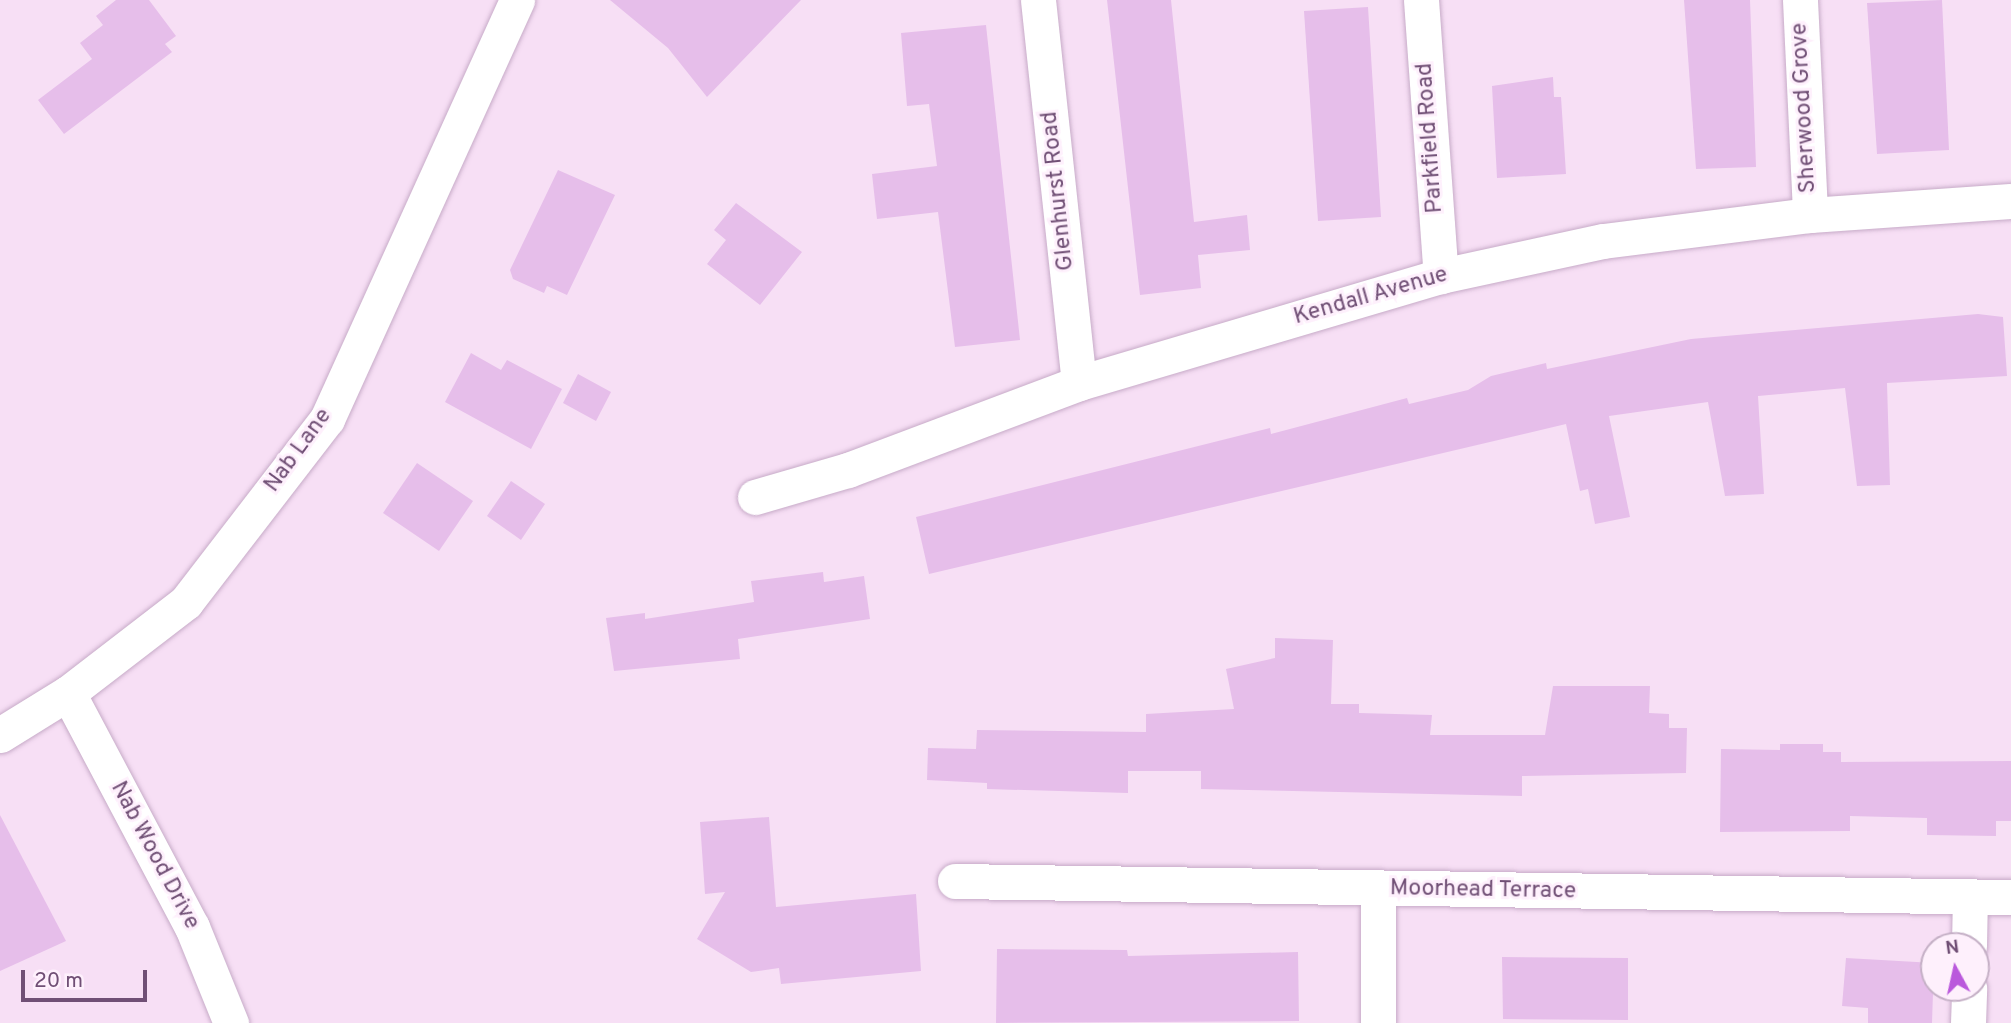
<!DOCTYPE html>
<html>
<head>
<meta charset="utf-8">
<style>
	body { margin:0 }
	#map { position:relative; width:2011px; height:1023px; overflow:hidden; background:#fbeaf9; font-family:Overpass,sans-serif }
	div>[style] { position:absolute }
	.residential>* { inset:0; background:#f7dff5 }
	.building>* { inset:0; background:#e6beea }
	.roads { filter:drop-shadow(0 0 2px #c7abc8) drop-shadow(0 0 2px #c7abc8) }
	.minor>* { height:35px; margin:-17.5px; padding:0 17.5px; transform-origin:17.5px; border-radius:17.5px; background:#fff }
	span { translate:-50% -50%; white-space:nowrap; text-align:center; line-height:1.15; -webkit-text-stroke:6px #fef0fc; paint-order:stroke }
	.street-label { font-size:23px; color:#704f75 }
	.north { position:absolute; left:1920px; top:932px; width:70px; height:70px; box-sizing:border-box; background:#fef0fc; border:2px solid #c5b0c6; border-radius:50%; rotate:352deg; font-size:19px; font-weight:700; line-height:28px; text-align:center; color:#704f75 }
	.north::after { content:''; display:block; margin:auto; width:24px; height:32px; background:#ba59dc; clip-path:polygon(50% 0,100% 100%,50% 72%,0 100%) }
	.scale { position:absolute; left:21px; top:970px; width:126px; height:32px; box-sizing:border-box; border:4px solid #704f75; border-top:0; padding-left:9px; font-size:21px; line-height:24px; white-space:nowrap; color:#704f75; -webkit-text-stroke:5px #fef0fc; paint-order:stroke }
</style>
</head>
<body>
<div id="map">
	<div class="residential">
		<i style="clip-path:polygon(evenodd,0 0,2011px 0,2011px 1023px,0 1023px,0 0,1934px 946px,1976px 946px,1976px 988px,1934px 988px,1934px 946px)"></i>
	</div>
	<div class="building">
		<i style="clip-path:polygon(116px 0,149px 0,176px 36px,165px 44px,172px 52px,64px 134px,38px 100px,92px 59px,80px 43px,103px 25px,96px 16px)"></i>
		<i style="clip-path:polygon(610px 0,801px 0,707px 97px,668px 48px)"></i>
		<i style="clip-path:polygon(1107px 0,1171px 0,1194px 222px,1247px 215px,1250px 250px,1198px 255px,1201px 288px,1140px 295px)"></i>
		<i style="clip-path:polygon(1684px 0,1750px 0,1756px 167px,1696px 169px)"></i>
		<i style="clip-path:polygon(1942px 0,1949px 150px,1877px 154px,1867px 3px)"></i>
		<i style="clip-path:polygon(1368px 7px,1381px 217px,1318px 221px,1304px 11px)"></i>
		<i style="clip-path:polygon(986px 25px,1020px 340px,955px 347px,938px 212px,877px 219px,872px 174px,937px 166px,929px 104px,907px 106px,901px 33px)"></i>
		<i style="clip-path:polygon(1553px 77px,1554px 97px,1561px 97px,1566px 174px,1497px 178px,1492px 86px)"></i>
		<i style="clip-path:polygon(558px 170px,615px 195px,567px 295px,547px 286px,544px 293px,513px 279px,510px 270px)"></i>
		<i style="clip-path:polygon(736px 203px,802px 252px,760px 305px,707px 264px,726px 240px,714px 230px)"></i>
		<i style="clip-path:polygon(1978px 314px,2003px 317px,2007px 376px,1887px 383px,1890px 485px,1857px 486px,1845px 388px,1758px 396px,1764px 494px,1725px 496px,1708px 402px,1609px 416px,1630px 517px,1595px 524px,1588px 489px,1580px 491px,1566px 424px,929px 574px,916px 517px,1270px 428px,1271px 434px,1407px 398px,1409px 404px,1468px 390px,1491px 376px,1546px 363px,1547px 369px,1691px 339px)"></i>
		<i style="clip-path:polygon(471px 353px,501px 370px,507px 360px,562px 389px,531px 449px,445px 402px)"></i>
		<i style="clip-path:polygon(578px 374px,611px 392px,596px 421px,563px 403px)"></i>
		<i style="clip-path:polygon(417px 463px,473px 501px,439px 551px,383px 513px)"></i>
		<i style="clip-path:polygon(511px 481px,545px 504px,521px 540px,487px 516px)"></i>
		<i style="clip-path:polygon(823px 572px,824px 582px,864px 576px,870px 619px,738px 639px,740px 659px,614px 671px,606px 618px,645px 613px,645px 619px,754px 602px,751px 581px)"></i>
		<i style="clip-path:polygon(1275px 638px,1333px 640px,1331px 704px,1359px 704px,1359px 713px,1432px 715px,1430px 735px,1545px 735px,1553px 686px,1650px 686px,1649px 713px,1669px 714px,1669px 728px,1687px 728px,1686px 773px,1522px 776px,1522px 796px,1201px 789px,1201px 771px,1128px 771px,1128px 793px,987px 789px,987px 783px,927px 780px,928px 748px,976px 749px,977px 730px,1146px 732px,1146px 714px,1234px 709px,1226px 669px,1275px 658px)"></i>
		<i style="clip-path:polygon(1780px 744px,1823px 744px,1823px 752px,1841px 752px,1841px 762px,2011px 761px,2011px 821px,1996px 821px,1996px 836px,1927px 835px,1927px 818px,1850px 816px,1850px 831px,1720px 832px,1721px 749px,1780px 750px)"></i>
		<i style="clip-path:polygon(0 815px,66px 941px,0 971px)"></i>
		<i style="clip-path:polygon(769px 817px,776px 907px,916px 894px,921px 971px,781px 984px,779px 968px,751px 972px,697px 939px,725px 892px,705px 894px,700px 822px)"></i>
		<i style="clip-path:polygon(997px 949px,1127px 950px,1128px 956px,1298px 952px,1299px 1021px,996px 1023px)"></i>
		<i style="clip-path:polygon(1502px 957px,1628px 958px,1628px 1020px,1503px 1019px)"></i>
		<i style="clip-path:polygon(1846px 958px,1934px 963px,1932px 1023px,1868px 1023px,1868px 1008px,1842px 1006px)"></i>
	</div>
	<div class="roads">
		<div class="minor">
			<i style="left:1038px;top:0;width:385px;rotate:83.9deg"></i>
			<i style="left:1421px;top:0;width:277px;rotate:85.9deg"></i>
			<i style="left:1800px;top:0;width:215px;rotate:87.3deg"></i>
			<i style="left:755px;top:497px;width:97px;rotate:-16.2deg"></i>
			<i style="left:848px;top:470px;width:247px;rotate:-20.6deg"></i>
			<i style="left:1079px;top:383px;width:377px;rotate:-16.5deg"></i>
			<i style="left:1441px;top:276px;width:166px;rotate:-12.2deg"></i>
			<i style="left:1603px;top:241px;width:209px;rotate:-7.2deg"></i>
			<i style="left:1810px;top:215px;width:201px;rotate:-4deg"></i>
			<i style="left:68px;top:693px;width:265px;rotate:62.1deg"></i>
			<i style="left:192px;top:927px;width:104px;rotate:67.9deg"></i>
			<i style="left:0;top:735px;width:80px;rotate:-31.7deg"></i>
			<i style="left:68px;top:693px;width:149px;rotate:-37.6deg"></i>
			<i style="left:186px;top:602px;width:231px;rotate:-52.4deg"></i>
			<i style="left:327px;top:419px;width:460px;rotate:-65.6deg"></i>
			<i style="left:955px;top:881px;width:1056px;rotate:0.87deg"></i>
			<i style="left:1969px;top:946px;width:50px;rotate:-88.9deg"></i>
			<i style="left:1378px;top:1023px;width:134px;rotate:-90deg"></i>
			<i style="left:1968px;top:1023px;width:35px;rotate:-88deg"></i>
		</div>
	</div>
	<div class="street-label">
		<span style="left:1805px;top:108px;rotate:-93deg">Sherwood Grove</span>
		<span style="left:1431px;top:138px;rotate:-94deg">Parkfield Road</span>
		<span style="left:1059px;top:191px;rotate:-96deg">Glenhurst Road</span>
		<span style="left:1371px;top:297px;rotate:-16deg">Kendall Avenue</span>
		<span style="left:299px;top:451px;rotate:-54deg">Nab Lane</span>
		<span style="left:154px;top:856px;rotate:62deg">Nab Wood Drive</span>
		<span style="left:1483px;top:891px;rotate:1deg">Moorhead Terrace</span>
	</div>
	<div class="north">N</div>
	<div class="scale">20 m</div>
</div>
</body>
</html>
